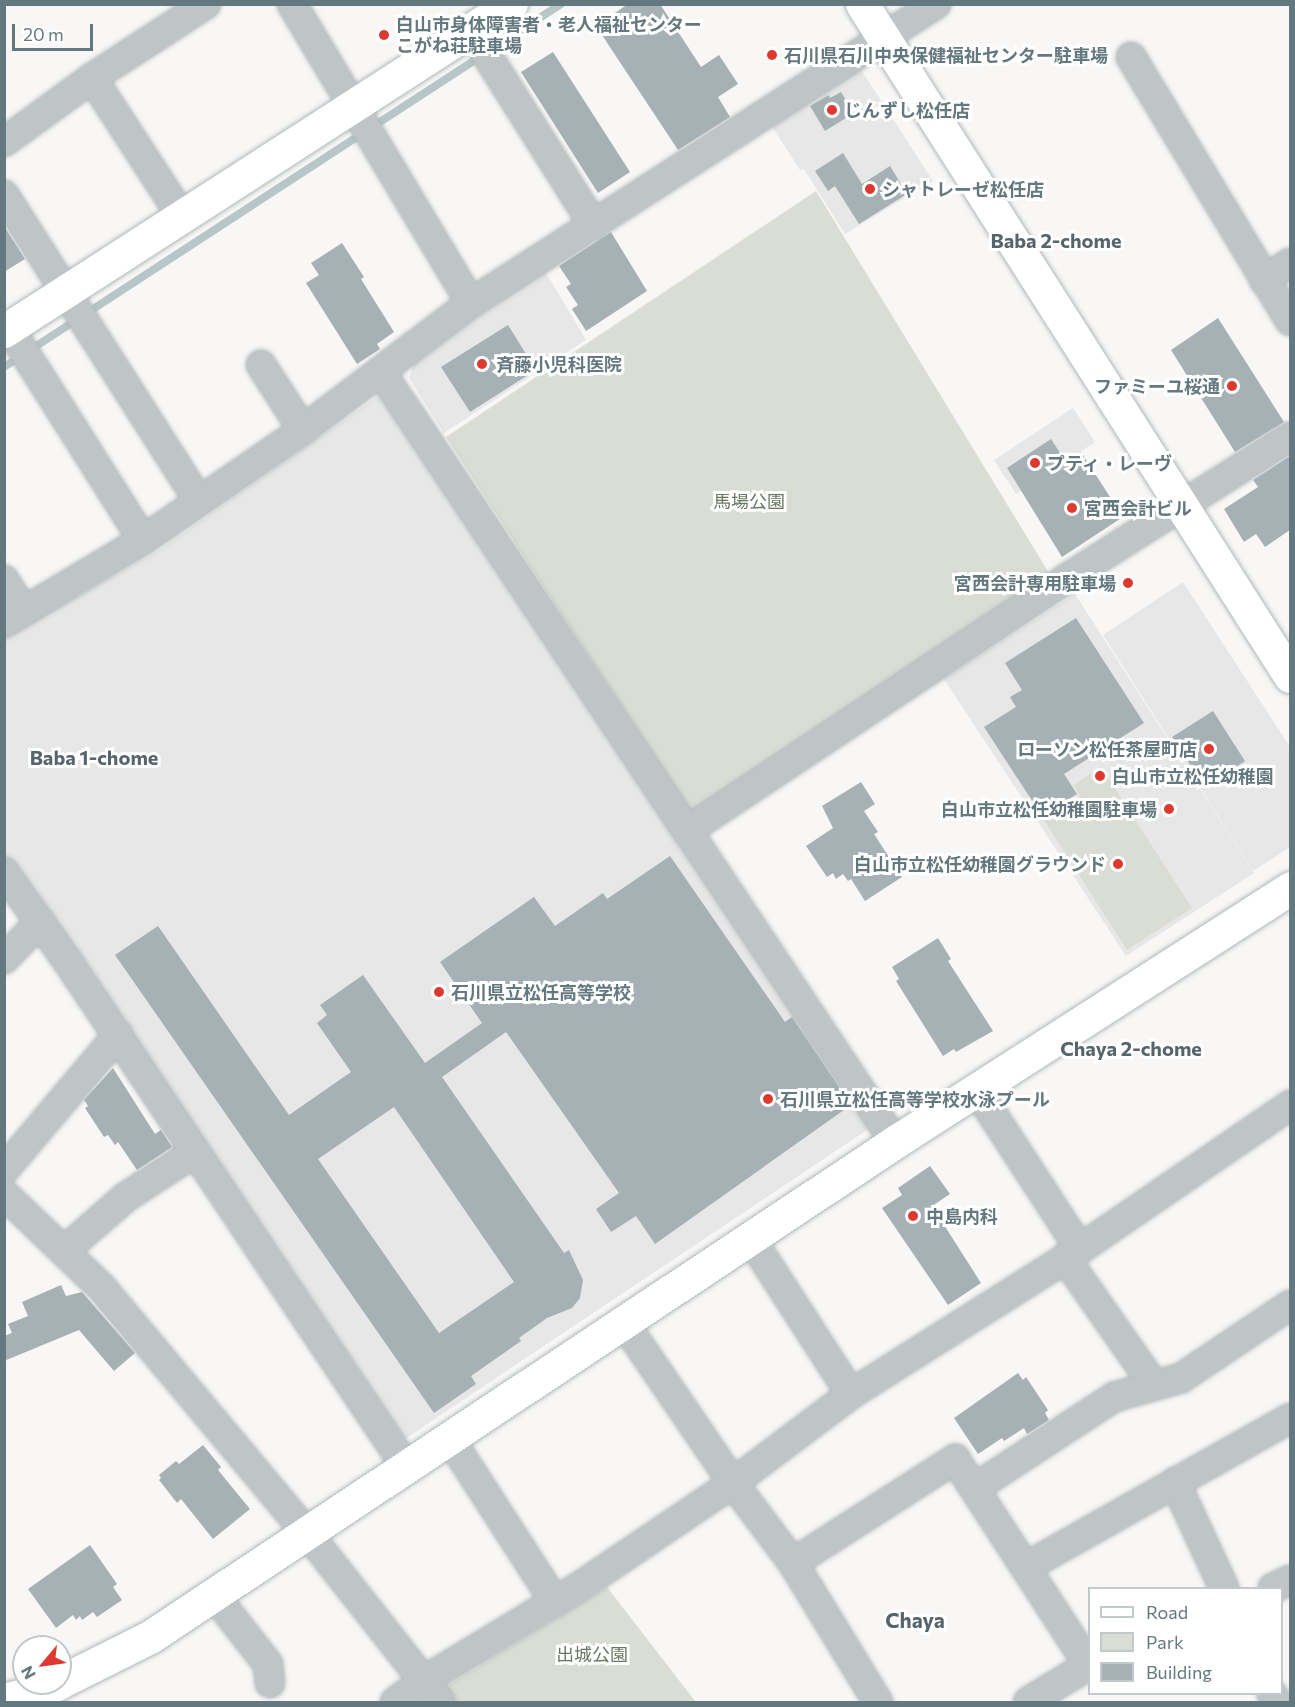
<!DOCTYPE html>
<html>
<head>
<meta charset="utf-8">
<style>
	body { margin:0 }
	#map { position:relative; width:1295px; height:1707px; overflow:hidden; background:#f8f7f5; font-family:Commissioner,"Noto Sans JP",sans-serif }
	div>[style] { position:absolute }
	.built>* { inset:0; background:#e6e7e6 }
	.green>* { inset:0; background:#d9ddd4 }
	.stream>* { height:8px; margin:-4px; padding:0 4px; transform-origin:4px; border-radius:4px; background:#b7c6c8 }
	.building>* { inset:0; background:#a6b1b5 }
	.roads { filter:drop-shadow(0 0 2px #afb8ba) drop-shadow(0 0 2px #afb8ba) }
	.street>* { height:28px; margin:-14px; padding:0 14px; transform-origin:14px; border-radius:14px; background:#bfc5c7 }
	.secondary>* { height:33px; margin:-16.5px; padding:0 16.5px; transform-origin:16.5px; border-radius:16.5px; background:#fff }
	.dots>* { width:16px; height:16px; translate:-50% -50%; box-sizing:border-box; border:3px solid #fff; border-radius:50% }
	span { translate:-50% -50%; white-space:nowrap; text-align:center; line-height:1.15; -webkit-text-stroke:6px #fff; paint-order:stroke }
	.poi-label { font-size:18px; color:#64797f; font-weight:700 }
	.left { translate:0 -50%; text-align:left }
	.right { translate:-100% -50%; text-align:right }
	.park-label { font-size:18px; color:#6a7863 }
	.neighbourhood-label { font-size:20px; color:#56656b; font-weight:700 }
	.quarter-label { font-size:21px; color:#56656b; font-weight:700 }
	.frame { position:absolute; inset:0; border:6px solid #64797f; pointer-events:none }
	.legend { position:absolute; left:1088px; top:1587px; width:195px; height:108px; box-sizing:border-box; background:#fff; border:2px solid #c1c9cc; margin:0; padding:8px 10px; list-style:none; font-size:18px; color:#64797f }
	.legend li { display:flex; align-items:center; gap:12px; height:30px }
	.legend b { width:30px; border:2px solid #c1c9cc }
	.north { position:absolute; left:12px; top:1635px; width:60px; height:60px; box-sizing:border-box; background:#fff; border:2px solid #c1c9cc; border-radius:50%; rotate:241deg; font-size:16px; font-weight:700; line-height:24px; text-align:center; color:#64797f }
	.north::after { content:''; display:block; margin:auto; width:21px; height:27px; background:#de392f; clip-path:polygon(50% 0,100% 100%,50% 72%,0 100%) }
	.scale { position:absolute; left:12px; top:24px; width:81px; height:27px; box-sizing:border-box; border:3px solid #64797f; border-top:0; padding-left:8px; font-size:18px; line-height:21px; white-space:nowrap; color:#64797f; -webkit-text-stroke:4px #fff; paint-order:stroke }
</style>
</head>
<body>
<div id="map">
	<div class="built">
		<i style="clip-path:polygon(858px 65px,933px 181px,845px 234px,804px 169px,800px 170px,769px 122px)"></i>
		<i style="clip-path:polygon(543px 268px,586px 340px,444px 433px,409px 378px,418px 350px)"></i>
		<i style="clip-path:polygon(381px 394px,870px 1128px,405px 1439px,5px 855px,4px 638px,158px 551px)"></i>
		<i style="clip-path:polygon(1073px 408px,1095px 442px,1016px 494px,994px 460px)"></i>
		<i style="clip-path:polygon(1183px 582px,1290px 747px,1290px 847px,1253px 871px,1103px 635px)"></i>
		<i style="clip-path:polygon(1075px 594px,1254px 873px,1126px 956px,944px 679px)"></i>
	</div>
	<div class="green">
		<i style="clip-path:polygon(816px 191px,1049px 573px,692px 814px,446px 437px)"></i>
		<i style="clip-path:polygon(1101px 767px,1192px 908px,1127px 950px,1044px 820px,1080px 796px,1074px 785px)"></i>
		<i style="clip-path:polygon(607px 1587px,695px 1701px,440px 1702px,434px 1694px)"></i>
	</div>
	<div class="stream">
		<i style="left:4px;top:367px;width:665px;rotate:-33.09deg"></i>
	</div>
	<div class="building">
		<i style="clip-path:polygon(628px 4px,660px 4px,701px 67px,719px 55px,738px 84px,718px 97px,730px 117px,678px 150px,596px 26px)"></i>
		<i style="clip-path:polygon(553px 52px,630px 172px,598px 193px,521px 72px)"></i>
		<i style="clip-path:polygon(841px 92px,854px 113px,825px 131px,810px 106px,829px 95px,830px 98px)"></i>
		<i style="clip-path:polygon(843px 153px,862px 184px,890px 166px,907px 194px,859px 224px,835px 186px,828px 191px,815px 171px)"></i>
		<i style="clip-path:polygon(4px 226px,25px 259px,4px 272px)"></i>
		<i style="clip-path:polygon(611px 232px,647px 291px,586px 331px,572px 309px,578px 305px,566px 287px,571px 284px,559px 266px)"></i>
		<i style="clip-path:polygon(342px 243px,364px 277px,361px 279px,394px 332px,377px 344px,380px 349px,357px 364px,306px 283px,319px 275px,311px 263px)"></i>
		<i style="clip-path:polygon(1218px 318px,1284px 422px,1235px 452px,1171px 350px)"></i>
		<i style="clip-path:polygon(508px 325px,536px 370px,470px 412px,441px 367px)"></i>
		<i style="clip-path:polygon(1051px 439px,1066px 462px,1081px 452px,1123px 517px,1062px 557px,1007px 468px)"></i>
		<i style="clip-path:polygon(1290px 456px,1290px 530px,1265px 547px,1256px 534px,1244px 542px,1224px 509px,1258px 487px,1253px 480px)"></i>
		<i style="clip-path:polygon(1076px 618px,1144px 723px,1064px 774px,1077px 794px,1042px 816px,984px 727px,1016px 707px,1010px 697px,1022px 690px,1005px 663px)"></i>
		<i style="clip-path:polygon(1213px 711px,1245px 761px,1205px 788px,1172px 737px)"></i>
		<i style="clip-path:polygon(861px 782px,875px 804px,864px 811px,878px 832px,874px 834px,902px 877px,865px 901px,851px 879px,848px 881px,843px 874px,836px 879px,833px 873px,827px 877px,806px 846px,833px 828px,822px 806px)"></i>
		<i style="clip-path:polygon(evenodd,670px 856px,785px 1022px,792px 1017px,851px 1105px,655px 1244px,636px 1216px,611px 1232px,596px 1209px,619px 1193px,506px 1032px,442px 1077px,564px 1253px,569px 1250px,583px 1280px,580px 1298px,572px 1308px,547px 1318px,519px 1338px,521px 1341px,471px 1376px,476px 1384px,434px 1413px,115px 955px,158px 926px,289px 1115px,351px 1072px,317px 1023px,327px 1015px,320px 1005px,363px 975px,425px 1063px,482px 1023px,440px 962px,534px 897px,555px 926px,603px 893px,607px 899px,670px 856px,394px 1107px,514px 1282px,439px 1333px,318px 1159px,394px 1107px)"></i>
		<i style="clip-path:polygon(938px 938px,951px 959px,948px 961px,993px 1031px,956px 1052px,954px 1049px,943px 1056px,896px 981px,899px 979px,892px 967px)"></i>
		<i style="clip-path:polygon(113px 1068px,155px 1134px,161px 1130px,172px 1147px,137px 1170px,118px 1142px,115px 1145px,108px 1135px,104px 1137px,85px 1108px,88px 1106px,84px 1100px)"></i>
		<i style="clip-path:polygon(930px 1166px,950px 1194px,932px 1206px,981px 1283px,948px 1305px,882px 1208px,902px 1195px,898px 1188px)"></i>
		<i style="clip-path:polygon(61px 1285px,66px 1296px,82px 1292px,135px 1353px,114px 1371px,79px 1330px,4px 1361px,4px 1336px,12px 1333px,8px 1324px,28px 1316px,22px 1302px)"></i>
		<i style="clip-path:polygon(1018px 1373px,1023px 1380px,1026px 1377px,1048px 1410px,1045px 1413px,1049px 1420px,1027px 1434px,1024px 1428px,1004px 1441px,1002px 1438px,978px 1454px,954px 1418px)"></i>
		<i style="clip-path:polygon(203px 1445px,221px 1467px,218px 1470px,250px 1509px,213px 1539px,181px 1499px,177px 1503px,159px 1480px,161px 1478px,159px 1475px,176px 1461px,179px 1464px)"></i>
		<i style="clip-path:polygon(90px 1545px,117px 1584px,113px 1587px,122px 1600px,97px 1617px,93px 1612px,82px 1620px,80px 1616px,76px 1620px,73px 1615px,56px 1628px,28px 1589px)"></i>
	</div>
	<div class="roads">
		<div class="street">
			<i style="left:292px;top:4px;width:348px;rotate:59.1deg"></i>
			<i style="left:471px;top:30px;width:231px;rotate:57.8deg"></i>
			<i style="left:1131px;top:57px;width:308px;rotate:58.9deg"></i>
			<i style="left:92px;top:78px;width:163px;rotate:57deg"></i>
			<i style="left:4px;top:142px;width:109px;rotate:-36deg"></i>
			<i style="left:92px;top:78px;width:136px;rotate:-33deg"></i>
			<i style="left:4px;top:195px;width:363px;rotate:57.5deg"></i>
			<i style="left:1264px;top:280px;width:31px;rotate:-33deg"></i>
			<i style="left:9px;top:328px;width:251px;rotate:57.7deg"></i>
			<i style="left:261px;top:365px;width:77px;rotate:57.1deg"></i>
			<i style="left:381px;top:372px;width:926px;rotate:56.28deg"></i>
			<i style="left:4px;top:580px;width:37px;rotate:57deg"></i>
			<i style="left:4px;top:623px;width:162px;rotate:-30.8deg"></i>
			<i style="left:143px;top:540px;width:194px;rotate:-34.5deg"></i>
			<i style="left:303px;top:430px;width:211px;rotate:-37.1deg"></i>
			<i style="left:471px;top:303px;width:553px;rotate:-32.74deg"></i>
			<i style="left:687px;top:831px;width:455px;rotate:-33.6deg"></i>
			<i style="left:1066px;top:579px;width:265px;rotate:-32.4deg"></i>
			<i style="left:4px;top:872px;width:107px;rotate:54.5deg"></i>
			<i style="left:66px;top:959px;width:613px;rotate:56.18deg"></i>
			<i style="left:4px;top:959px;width:52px;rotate:-45.8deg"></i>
			<i style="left:976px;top:1089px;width:191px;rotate:57deg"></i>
			<i style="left:4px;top:1170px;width:177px;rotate:-49.8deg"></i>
			<i style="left:4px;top:1194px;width:136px;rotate:43.8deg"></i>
			<i style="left:102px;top:1288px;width:321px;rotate:50.1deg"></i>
			<i style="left:308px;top:1534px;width:214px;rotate:51.8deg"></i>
			<i style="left:751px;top:1239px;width:184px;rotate:57.2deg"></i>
			<i style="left:64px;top:1251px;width:82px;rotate:-41.1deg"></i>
			<i style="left:126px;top:1197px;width:82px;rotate:-33.1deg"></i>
			<i style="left:1065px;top:1258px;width:155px;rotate:55deg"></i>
			<i style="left:624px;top:1323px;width:194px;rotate:55.7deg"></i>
			<i style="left:733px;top:1483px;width:100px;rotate:53.1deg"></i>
			<i style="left:793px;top:1563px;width:163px;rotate:58.6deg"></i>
			<i style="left:450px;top:1439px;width:194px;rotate:57.2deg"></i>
			<i style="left:1175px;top:1482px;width:117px;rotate:65.2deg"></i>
			<i style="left:975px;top:1488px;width:166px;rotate:-33.2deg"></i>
			<i style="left:1114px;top:1397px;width:70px;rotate:-15.8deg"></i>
			<i style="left:1181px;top:1378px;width:131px;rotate:-33.8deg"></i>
			<i style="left:793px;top:1563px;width:193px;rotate:-32.7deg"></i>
			<i style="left:955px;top:1459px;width:246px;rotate:57deg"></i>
			<i style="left:1089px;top:1665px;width:71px;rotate:148.8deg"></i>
			<i style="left:1026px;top:1567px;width:303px;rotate:-29.4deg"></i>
			<i style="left:1273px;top:1588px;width:19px;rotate:-25deg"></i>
			<i style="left:214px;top:1595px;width:88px;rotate:52deg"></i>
			<i style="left:268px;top:1664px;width:19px;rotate:84deg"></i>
			<i style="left:1272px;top:1694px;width:9px;rotate:58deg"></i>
			<i style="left:395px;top:1702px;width:37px;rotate:-36deg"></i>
			<i style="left:425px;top:1680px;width:176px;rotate:-31.1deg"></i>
			<i style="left:576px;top:1589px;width:189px;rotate:-34deg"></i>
			<i style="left:733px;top:1483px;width:148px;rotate:-37deg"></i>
			<i style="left:851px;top:1394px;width:271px;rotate:-32.3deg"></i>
			<i style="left:1080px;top:1249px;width:255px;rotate:-34.4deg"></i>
		</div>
		<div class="secondary">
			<i style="left:862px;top:4px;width:797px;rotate:57.51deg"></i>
			<i style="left:4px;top:331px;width:603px;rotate:-32.82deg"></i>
			<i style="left:60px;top:1682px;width:101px;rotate:-26.6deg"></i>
			<i style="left:150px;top:1637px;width:894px;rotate:-33.6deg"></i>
			<i style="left:895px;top:1142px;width:470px;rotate:-32.7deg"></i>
			<i style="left:4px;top:1700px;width:43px;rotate:-14.7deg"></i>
			<i style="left:46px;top:1689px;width:14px;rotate:-25deg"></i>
		</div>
	</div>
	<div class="dots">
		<i style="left:384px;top:35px;background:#de392f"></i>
		<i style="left:772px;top:55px;background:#de392f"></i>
		<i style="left:832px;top:110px;background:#de392f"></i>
		<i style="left:870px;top:189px;background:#de392f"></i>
		<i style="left:482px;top:364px;background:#de392f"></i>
		<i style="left:1232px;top:386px;background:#de392f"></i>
		<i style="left:1035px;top:463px;background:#de392f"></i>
		<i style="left:1072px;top:508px;background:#de392f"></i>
		<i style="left:1128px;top:583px;background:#de392f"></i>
		<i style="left:1209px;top:749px;background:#de392f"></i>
		<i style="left:1100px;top:776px;background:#de392f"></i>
		<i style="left:1169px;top:809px;background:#de392f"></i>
		<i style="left:1118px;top:864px;background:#de392f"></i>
		<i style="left:439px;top:992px;background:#de392f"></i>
		<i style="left:768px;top:1099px;background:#de392f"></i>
		<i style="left:913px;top:1216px;background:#de392f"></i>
	</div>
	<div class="poi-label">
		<span class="left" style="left:396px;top:35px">白山市身体障害者・老人福祉センター<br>こがね荘駐車場</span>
		<span class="left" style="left:784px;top:55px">石川県石川中央保健福祉センター駐車場</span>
		<span class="left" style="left:844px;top:110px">じんずし松任店</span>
		<span class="left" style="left:882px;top:189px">シャトレーゼ松任店</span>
		<span class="left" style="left:496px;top:364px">斉藤小児科医院</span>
		<span class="right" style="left:1220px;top:386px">ファミーユ桜通</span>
		<span class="left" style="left:1047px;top:463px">プティ・レーヴ</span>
		<span class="left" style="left:1084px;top:508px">宮西会計ビル</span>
		<span class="right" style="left:1116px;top:583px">宮西会計専用駐車場</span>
		<span class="right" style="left:1197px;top:749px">ローソン松任茶屋町店</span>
		<span class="left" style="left:1112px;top:776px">白山市立松任幼稚園</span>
		<span class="right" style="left:1157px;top:809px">白山市立松任幼稚園駐車場</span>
		<span class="right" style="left:1106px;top:864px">白山市立松任幼稚園グラウンド</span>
		<span class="left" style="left:451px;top:992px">石川県立松任高等学校</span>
		<span class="left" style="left:780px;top:1099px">石川県立松任高等学校水泳プール</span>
		<span class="left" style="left:926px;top:1216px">中島内科</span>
	</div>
	<div class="park-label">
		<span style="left:749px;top:501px">馬場公園</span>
		<span style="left:592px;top:1654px">出城公園</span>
	</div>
	<div class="neighbourhood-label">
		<span style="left:1056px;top:240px">Baba 2-chome</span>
		<span style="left:94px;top:757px">Baba 1-chome</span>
		<span style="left:1131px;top:1048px">Chaya 2-chome</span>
	</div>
	<div class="quarter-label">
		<span style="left:915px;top:1620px">Chaya</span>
	</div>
	<div class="frame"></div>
	<ul class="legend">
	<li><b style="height:8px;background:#fff"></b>Road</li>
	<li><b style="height:16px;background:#d9ddd4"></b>Park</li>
	<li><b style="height:16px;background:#a6b1b5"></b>Building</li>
	</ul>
	<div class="north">N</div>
	<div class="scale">20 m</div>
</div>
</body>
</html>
